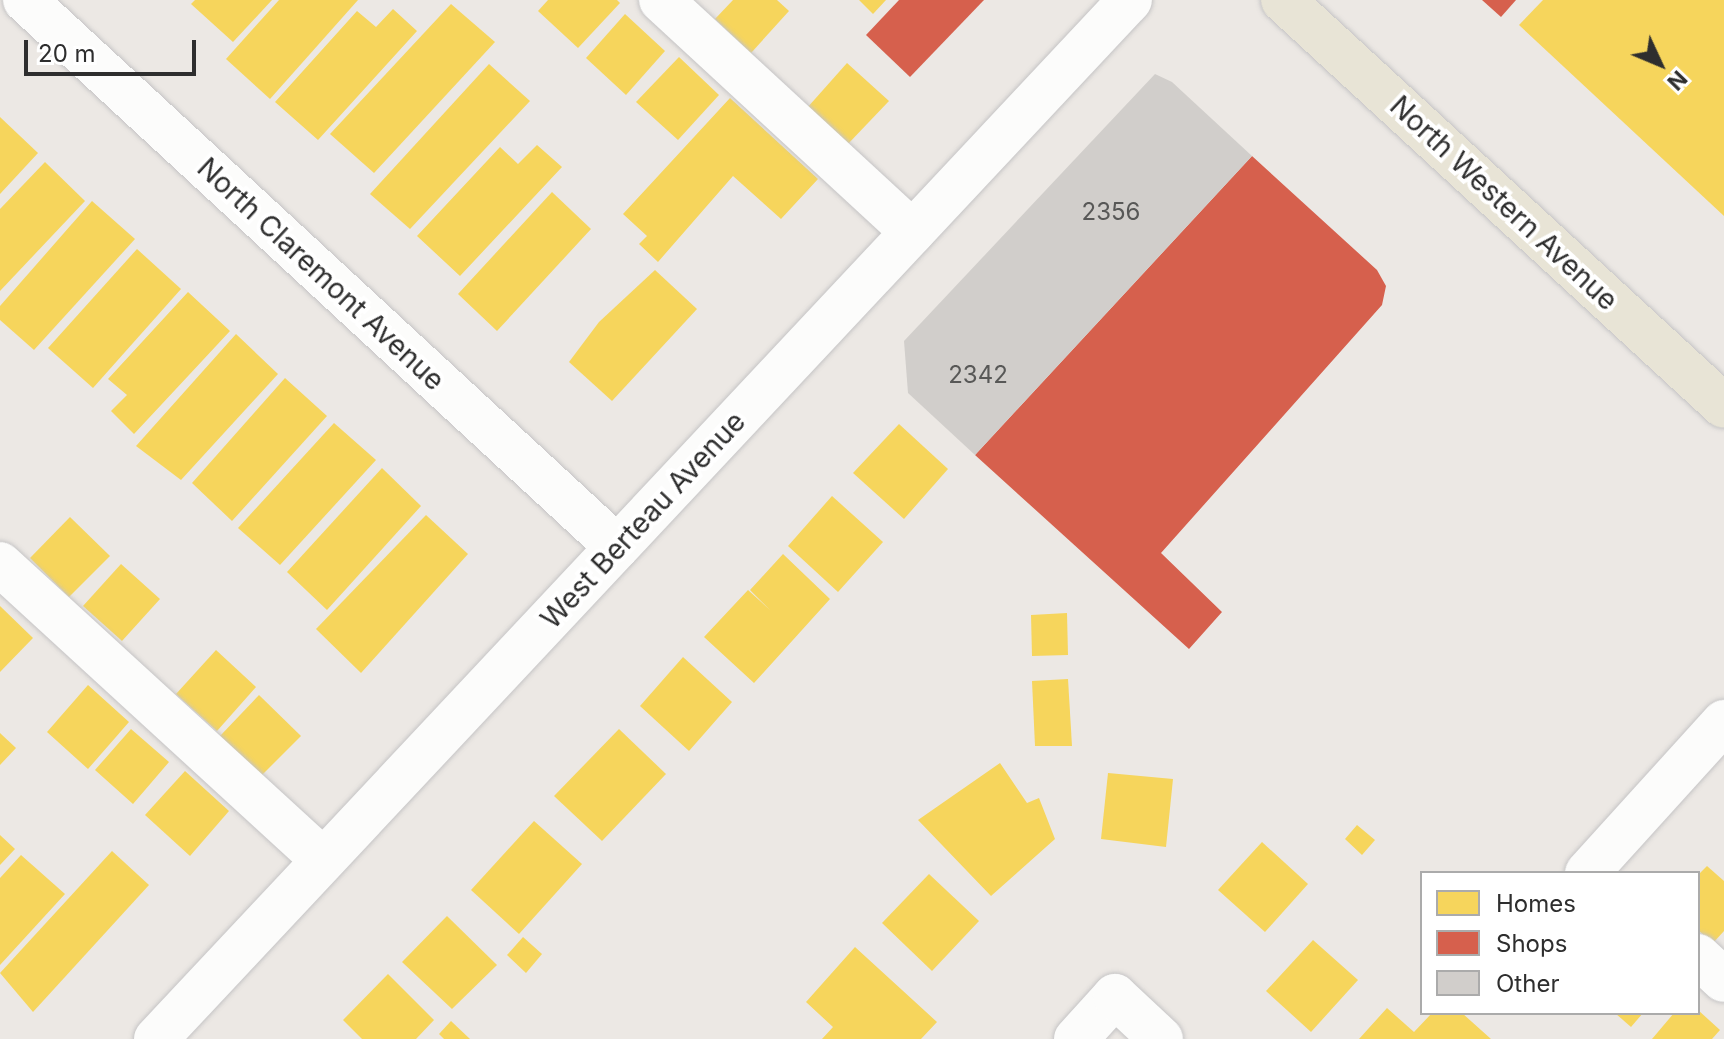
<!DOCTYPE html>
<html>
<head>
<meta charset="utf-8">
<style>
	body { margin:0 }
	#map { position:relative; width:1724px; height:1039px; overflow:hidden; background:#ece8e4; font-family:Inter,sans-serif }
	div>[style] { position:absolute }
	.homes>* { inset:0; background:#f6d55c }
	.shops>* { inset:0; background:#d6604d }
	.building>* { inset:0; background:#d1cecb }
	.roads { filter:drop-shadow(0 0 2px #c5c4c5) drop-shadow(0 0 2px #c5c4c5) }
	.minor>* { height:44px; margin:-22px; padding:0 22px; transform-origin:22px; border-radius:22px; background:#fcfcfb }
	.major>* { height:44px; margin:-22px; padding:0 22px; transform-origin:22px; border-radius:22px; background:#e8e4d6 }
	span { translate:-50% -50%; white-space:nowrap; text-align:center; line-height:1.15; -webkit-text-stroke:8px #fff; paint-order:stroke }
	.number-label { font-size:24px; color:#585857 }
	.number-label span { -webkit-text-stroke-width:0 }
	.street-label { font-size:28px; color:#2e2e2e }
	.legend { position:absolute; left:1420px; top:871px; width:280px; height:144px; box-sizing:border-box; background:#fff; border:2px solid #ababab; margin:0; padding:10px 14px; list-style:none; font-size:24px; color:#2e2e2e }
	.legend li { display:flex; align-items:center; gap:16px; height:40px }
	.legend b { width:40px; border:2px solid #ababab }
	.north { position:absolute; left:1620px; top:24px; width:80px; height:80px; -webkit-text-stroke:6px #fff; paint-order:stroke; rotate:134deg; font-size:22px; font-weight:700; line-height:32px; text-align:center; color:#2e2e2e }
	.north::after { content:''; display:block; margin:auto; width:28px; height:36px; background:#2e2e2e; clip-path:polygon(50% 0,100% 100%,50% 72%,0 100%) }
	.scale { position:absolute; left:24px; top:40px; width:172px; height:36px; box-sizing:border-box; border:4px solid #2e2e2e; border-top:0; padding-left:10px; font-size:24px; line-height:28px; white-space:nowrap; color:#2e2e2e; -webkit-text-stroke:6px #fff; paint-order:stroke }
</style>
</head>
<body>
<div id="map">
	<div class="homes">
		<i style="clip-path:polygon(195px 0,272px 0,233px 42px,191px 4px)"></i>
		<i style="clip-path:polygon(279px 0,358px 0,270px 99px,226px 59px)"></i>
		<i style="clip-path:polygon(548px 0,617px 0,620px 3px,578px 48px,538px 11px)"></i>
		<i style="clip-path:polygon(733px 0,777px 0,789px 11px,751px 53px,715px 19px)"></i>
		<i style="clip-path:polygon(859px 0,886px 0,873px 14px)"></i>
		<i style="clip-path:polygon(1543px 0,1724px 0,1724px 216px,1519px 25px)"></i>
		<i style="clip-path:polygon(451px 4px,495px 42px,374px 173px,330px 134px)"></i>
		<i style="clip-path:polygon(393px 9px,417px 31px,318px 140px,275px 102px,357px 11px,376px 27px)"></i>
		<i style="clip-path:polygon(625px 14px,665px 51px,626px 95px,586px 58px)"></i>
		<i style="clip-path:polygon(679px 57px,719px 95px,678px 140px,636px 102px)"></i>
		<i style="clip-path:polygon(847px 63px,889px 101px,847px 145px,807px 108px)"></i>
		<i style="clip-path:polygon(489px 64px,530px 101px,410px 229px,370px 194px)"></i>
		<i style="clip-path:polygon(730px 98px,818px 179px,781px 219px,733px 176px,658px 262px,639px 244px,647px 236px,623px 214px)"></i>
		<i style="clip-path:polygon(0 117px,38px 153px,0 194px)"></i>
		<i style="clip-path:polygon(537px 145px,562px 167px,460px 276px,417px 236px,500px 147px,518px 164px)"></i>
		<i style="clip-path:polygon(45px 162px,85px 201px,0 291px,0 209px)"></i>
		<i style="clip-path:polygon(552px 192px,591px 229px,497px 331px,458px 294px)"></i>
		<i style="clip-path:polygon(92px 201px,135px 239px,34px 350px,0 320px,0 306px)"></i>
		<i style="clip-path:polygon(137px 249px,181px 289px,93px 388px,48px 348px)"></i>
		<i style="clip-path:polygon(655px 270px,697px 309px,612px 401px,569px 362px,599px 322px)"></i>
		<i style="clip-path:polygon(188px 292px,230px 331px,134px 434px,111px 411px,127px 395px,108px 379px)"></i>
		<i style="clip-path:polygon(236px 334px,278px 374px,181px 480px,136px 446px)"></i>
		<i style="clip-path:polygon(285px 378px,327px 416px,232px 521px,192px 483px)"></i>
		<i style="clip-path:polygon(334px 423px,376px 460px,280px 565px,238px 528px)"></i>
		<i style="clip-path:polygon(899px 424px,948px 469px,904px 519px,853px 473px)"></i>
		<i style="clip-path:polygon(382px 468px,421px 506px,327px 610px,287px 572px)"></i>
		<i style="clip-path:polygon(832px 496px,883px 542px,838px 592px,788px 546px)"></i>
		<i style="clip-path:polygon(426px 515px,468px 554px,361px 673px,316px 629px)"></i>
		<i style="clip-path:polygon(70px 517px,110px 556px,69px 597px,30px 558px)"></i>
		<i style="clip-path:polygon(783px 554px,830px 599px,754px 683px,704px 637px,748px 590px,770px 610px,750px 590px)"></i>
		<i style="clip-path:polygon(121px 564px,160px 599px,122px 641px,83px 606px)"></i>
		<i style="clip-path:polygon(0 606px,33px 638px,0 672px)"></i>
		<i style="clip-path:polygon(1067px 613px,1068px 655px,1032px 656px,1031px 615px)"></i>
		<i style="clip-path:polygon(216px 650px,256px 687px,217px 731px,176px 694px)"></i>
		<i style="clip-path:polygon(683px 657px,732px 702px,689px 751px,640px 706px)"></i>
		<i style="clip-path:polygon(1068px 679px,1072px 746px,1035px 746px,1032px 681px)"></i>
		<i style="clip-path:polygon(88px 685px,129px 722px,88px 769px,47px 732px)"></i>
		<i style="clip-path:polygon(259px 695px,301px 736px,261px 776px,220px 736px)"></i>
		<i style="clip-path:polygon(131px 729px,169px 762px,133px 804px,95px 770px)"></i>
		<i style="clip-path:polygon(619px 729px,666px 774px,602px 841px,554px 796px)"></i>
		<i style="clip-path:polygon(0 733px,16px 748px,0 765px)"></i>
		<i style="clip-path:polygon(1000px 763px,1027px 803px,1039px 798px,1055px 839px,991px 896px,918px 820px)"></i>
		<i style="clip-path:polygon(185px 771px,229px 811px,190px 856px,145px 815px)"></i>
		<i style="clip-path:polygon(1108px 773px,1173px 779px,1166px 847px,1101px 839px)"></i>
		<i style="clip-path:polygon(534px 821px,582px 864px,519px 934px,471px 890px)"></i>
		<i style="clip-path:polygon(1357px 825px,1375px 840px,1362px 855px,1345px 839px)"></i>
		<i style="clip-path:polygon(0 835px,15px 849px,0 865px)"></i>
		<i style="clip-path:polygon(1262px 842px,1308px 884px,1265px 932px,1218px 890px)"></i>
		<i style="clip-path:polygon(112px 851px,149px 885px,33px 1012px,0 973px)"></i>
		<i style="clip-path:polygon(21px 855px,65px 894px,0 965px,0 878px)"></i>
		<i style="clip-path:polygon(1707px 866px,1724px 881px,1724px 931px,1713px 943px,1698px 930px,1698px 875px)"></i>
		<i style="clip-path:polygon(929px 874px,979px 921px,932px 971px,882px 923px)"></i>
		<i style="clip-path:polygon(447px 916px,497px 965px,452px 1009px,402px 962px)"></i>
		<i style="clip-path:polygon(523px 937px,542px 954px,526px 973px,507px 955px)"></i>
		<i style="clip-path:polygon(1313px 940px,1358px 980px,1311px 1032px,1266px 991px)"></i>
		<i style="clip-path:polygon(855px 947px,937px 1022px,921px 1039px,822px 1039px,833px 1027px,806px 1002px)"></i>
		<i style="clip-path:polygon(388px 974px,434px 1020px,416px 1039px,362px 1039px,343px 1020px)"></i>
		<i style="clip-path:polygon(1387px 1008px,1414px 1032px,1432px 1013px,1462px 1013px,1491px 1039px,1359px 1039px)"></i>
		<i style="clip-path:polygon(1698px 1010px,1720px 1030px,1712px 1039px,1652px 1039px,1674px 1013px)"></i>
		<i style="clip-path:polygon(1615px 1013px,1643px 1013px,1631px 1027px)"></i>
		<i style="clip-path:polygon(451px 1021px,470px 1039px,444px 1039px,439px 1034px)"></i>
	</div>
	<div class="shops">
		<i style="clip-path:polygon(899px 0,984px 0,910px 77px,866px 35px)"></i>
		<i style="clip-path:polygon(1482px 0,1516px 0,1501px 17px)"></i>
		<i style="clip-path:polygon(1252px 156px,1377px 270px,1386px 286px,1382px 305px,1161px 553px,1222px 612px,1189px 649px,975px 455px)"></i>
	</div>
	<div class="building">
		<i style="clip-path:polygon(1155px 74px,1172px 82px,1252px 156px,975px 455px,908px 393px,904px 341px)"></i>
	</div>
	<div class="roads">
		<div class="minor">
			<i style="left:25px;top:0;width:806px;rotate:42.74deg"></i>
			<i style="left:661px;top:0;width:342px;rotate:42.7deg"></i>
			<i style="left:0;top:564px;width:438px;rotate:42.5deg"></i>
			<i style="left:1587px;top:873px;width:204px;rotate:-47.8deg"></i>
			<i style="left:1698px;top:956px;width:35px;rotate:43deg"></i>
			<i style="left:156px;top:1039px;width:1424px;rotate:-46.85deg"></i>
			<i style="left:1076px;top:1039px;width:58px;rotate:-47.8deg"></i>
			<i style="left:1115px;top:996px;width:63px;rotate:43.1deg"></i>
		</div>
		<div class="major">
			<i style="left:1283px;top:0;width:599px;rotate:42.63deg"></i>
		</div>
	</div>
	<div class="number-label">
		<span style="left:1111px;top:212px">2356</span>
		<span style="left:978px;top:375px">2342</span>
	</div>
	<div class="street-label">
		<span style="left:1504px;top:203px;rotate:43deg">North Western Avenue</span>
		<span style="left:321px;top:274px;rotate:43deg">North Claremont Avenue</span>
		<span style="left:643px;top:520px;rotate:-47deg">West Berteau Avenue</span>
	</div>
	<ul class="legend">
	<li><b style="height:22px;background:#f6d55c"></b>Homes</li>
	<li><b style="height:22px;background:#d6604d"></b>Shops</li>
	<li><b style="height:22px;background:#d1cecb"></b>Other</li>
	</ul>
	<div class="north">N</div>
	<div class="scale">20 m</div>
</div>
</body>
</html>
